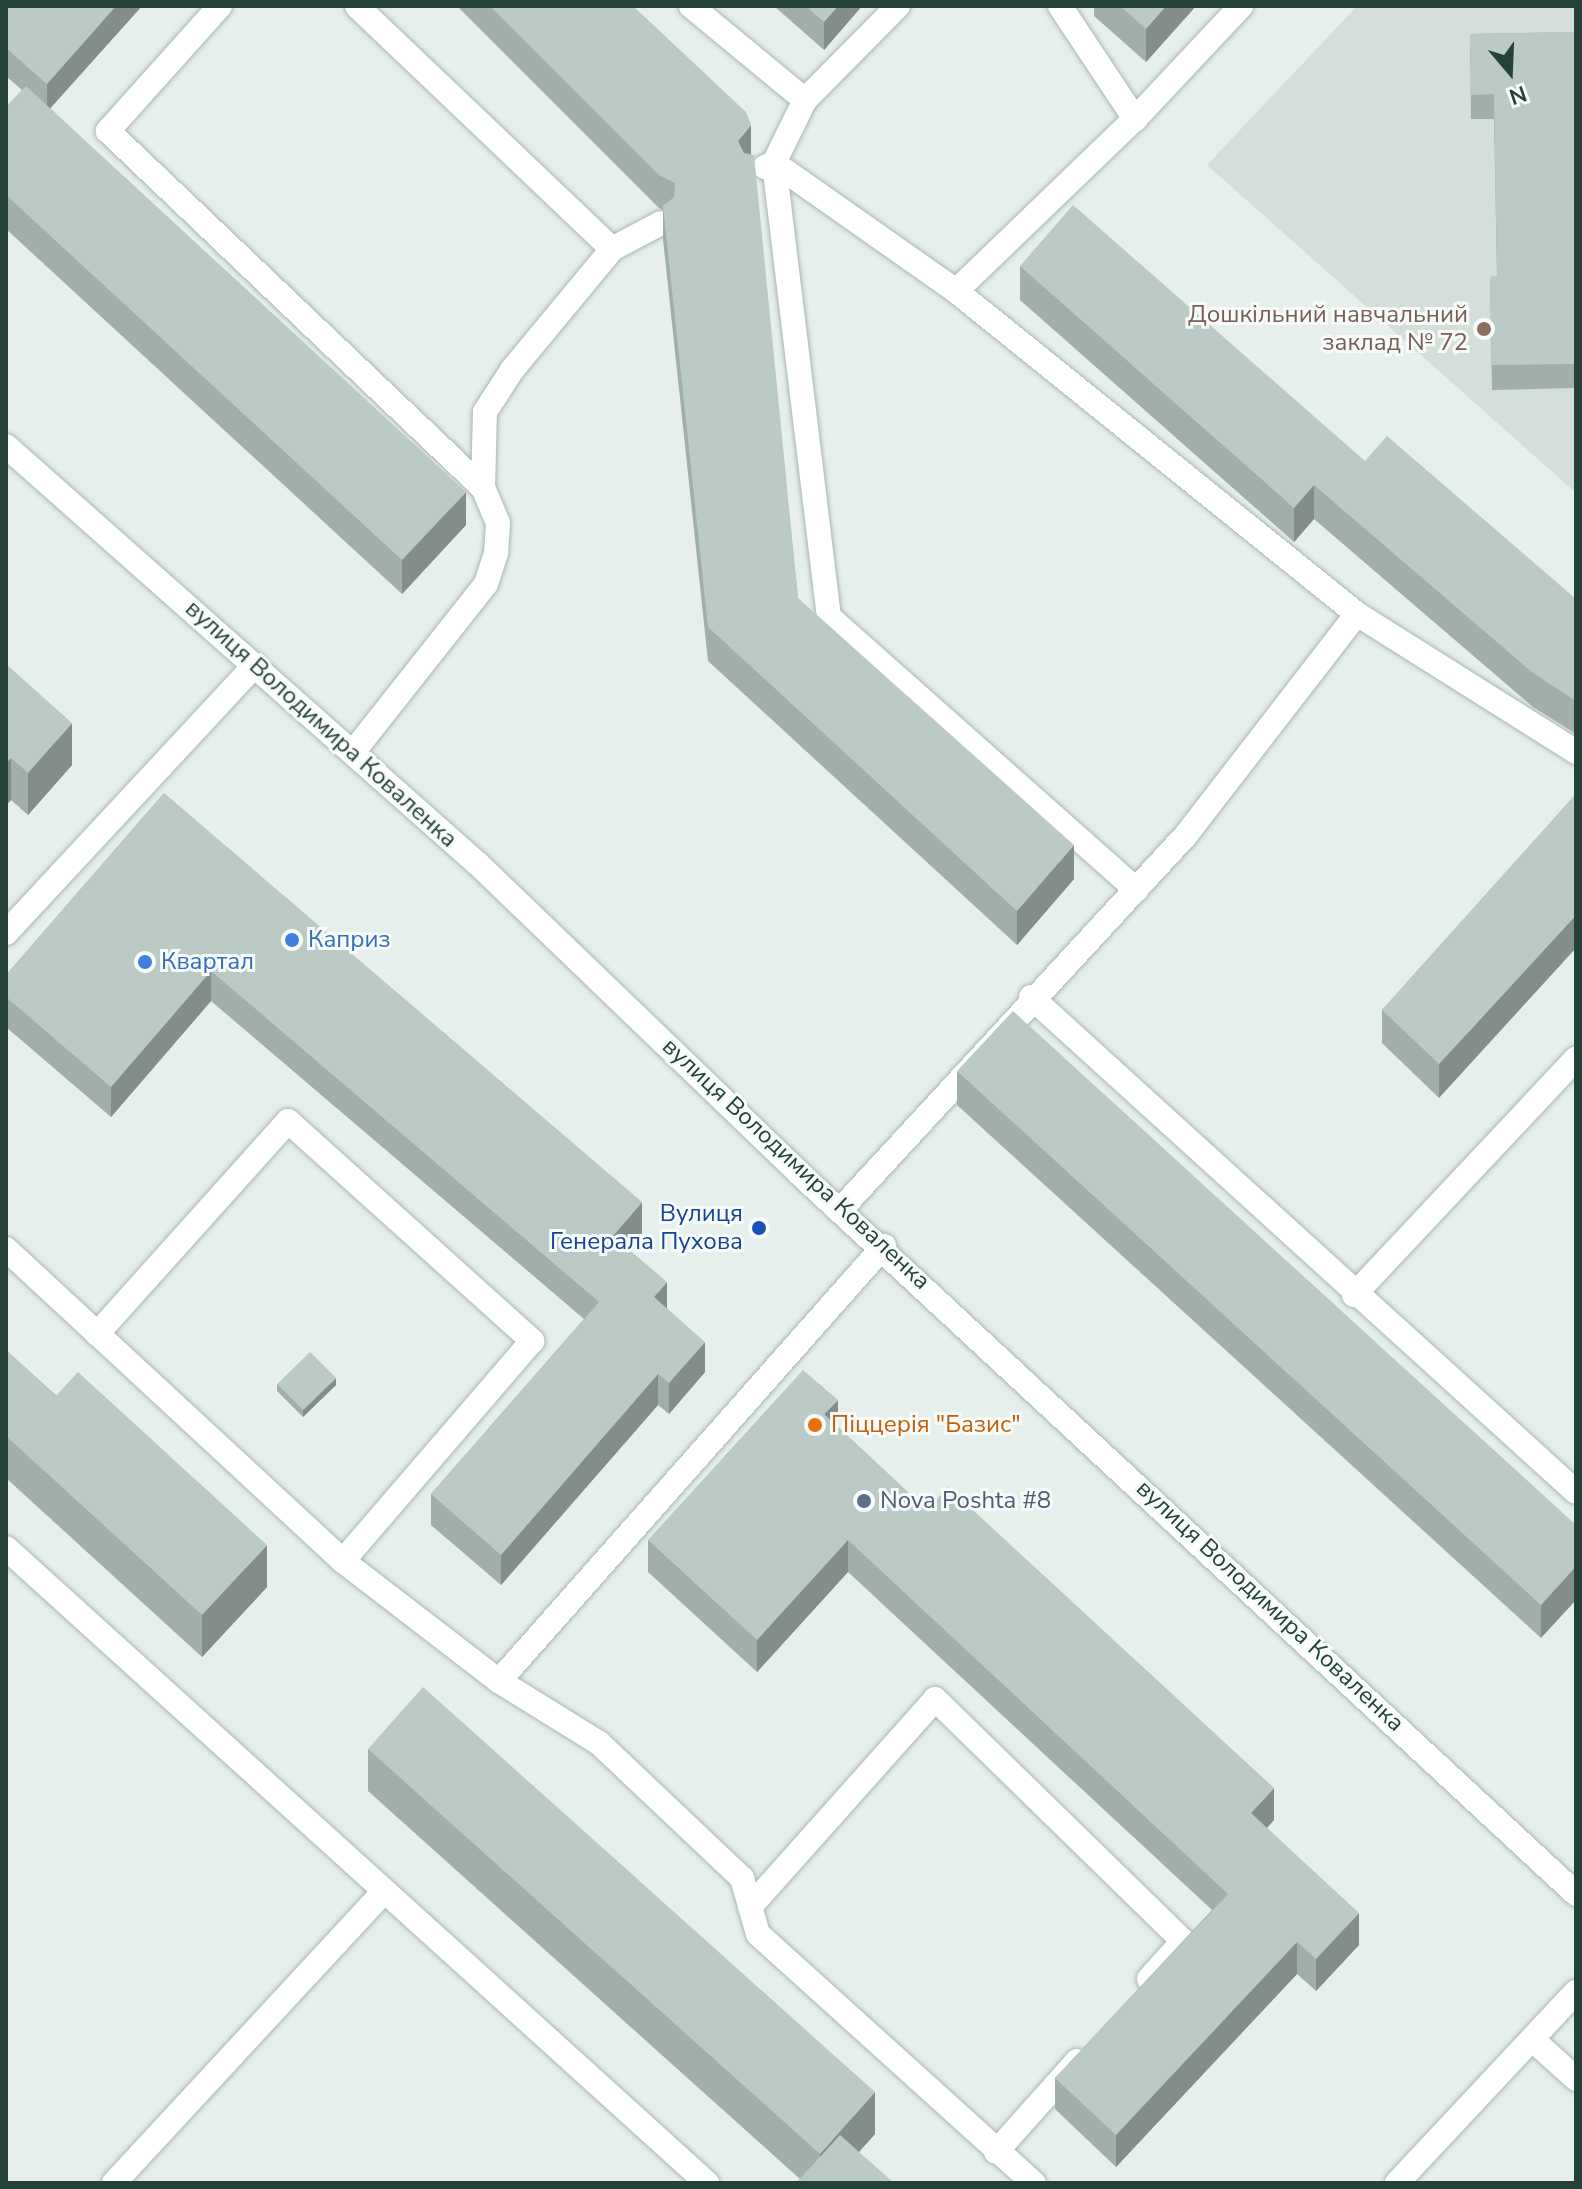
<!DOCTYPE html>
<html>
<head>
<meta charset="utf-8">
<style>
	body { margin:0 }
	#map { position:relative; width:1582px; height:2189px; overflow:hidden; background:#e6efeb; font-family:"Nunito Sans",sans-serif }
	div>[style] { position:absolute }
	.built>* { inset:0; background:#d4dfda }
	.roads { filter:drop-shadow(0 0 2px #a8b8b2) drop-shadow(0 0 2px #a8b8b2) }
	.service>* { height:24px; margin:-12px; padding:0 12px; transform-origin:12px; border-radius:12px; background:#fff }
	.tertiary>* { height:24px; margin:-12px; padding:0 12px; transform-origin:12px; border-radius:12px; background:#fff }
	.secondary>* { height:24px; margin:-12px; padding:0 12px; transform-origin:12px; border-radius:12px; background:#fff }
	.wall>* { inset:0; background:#a1aea9 }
	.shaded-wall>* { inset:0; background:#838d89 }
	.building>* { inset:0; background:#bbcac4 }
	.dots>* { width:22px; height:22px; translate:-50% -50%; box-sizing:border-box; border:4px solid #f7fbf9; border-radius:50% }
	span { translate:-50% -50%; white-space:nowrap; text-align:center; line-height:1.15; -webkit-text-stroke:6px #f7fbf9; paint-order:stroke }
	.education-label { font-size:24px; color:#785e54 }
	.right { translate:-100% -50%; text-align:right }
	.street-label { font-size:24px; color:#24423a }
	.shop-label { font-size:24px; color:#366cbe }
	.left { translate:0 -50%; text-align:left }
	.transit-label { font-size:24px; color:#164399 }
	.food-label { font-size:24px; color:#c56008 }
	.service-label { font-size:24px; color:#4e5e75 }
	.frame { position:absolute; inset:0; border:8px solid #24423a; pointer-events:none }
	.north { position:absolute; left:1470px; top:32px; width:80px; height:80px; -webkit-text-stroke:6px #f7fbf9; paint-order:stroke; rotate:161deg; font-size:22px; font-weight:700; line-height:32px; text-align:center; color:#24423a }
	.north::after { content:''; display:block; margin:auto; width:28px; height:36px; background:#24423a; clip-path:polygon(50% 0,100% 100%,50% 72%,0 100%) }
</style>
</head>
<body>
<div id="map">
	<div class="built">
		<i style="clip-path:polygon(1357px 6px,1576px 6px,1576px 493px,1207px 165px)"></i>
	</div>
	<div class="roads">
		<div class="service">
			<i style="left:220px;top:6px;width:168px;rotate:131.9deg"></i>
			<i style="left:108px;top:131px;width:518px;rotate:43.59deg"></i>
			<i style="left:691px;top:6px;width:148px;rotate:39.5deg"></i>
			<i style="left:805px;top:100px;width:132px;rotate:-45.3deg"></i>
			<i style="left:1060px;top:6px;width:136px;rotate:56.4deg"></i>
			<i style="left:805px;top:100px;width:70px;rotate:116.2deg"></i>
			<i style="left:774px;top:163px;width:457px;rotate:83.1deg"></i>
			<i style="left:829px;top:617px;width:411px;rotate:41.6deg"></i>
			<i style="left:765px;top:167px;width:10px;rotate:-24deg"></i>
			<i style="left:774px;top:163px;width:223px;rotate:35.1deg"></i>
			<i style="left:612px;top:249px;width:55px;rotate:-28deg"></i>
			<i style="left:1357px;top:614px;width:259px;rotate:32.2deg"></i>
			<i style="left:354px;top:751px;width:213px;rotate:-51.7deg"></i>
			<i style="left:486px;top:584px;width:33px;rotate:-72deg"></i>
			<i style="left:496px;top:553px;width:30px;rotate:-86deg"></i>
			<i style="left:498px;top:523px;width:38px;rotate:-113deg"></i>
			<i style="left:483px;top:488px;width:76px;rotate:-88.5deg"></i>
			<i style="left:485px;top:412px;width:50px;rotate:-57.3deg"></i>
			<i style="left:512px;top:370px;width:157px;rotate:-50.4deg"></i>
			<i style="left:612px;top:249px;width:352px;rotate:-136.4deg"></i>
			<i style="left:6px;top:933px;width:366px;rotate:-47.1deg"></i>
			<i style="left:1031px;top:997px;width:736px;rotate:42.25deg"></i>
			<i style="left:841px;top:1209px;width:509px;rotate:-47.31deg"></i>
			<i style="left:1186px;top:835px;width:279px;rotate:-52.3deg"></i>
			<i style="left:1357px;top:614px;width:515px;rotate:-141.15deg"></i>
			<i style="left:956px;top:291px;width:248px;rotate:-43.9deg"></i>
			<i style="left:1135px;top:119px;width:155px;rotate:-46.8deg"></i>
			<i style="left:6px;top:1249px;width:459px;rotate:42.8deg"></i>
			<i style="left:343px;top:1561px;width:197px;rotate:37.6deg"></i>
			<i style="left:499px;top:1681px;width:118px;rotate:31.8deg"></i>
			<i style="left:599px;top:1743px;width:197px;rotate:43.4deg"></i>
			<i style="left:742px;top:1878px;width:58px;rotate:74.1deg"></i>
			<i style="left:758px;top:1934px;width:372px;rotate:42.1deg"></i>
			<i style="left:1354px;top:1295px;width:324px;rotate:-46.8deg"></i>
			<i style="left:97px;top:1334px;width:286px;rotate:-48.1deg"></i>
			<i style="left:288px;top:1121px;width:329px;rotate:42deg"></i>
			<i style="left:532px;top:1341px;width:290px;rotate:130.7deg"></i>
			<i style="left:6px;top:1548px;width:946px;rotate:42.17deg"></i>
			<i style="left:499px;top:1681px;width:581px;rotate:-48.49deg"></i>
			<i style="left:750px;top:1907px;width:278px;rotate:-48.3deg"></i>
			<i style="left:935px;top:1699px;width:347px;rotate:44.3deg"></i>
			<i style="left:1183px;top:1941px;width:51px;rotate:131.8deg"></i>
			<i style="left:1534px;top:2041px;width:57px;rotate:42.1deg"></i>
			<i style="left:996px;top:2152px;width:122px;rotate:-48.3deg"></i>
			<i style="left:114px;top:2183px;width:398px;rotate:-47.2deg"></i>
		</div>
		<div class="tertiary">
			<i style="left:6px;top:446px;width:630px;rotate:41.53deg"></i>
			<i style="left:478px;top:864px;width:448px;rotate:43.9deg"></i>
			<i style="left:801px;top:1175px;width:1057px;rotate:42.85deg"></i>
		</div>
		<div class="secondary">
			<i style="left:1397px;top:2183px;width:262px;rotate:-46.9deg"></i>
		</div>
	</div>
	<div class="wall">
		<i style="clip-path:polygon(7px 6px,142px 6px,50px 108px,466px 525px,402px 594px,6px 229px,6px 107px,22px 90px,6px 76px)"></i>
		<i style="clip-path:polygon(457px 6px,633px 6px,751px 154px,798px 598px,1074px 879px,1017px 945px,708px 661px,663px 239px,663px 210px,659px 208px)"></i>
		<i style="clip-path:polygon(774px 6px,862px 6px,824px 50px)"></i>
		<i style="clip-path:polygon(1094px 6px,1196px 6px,1146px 62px,1094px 16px)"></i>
		<i style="clip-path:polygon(1576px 32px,1576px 388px,1492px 390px,1490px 277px,1497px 276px,1494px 119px,1471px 119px,1470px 34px)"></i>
		<i style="clip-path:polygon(1020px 266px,1365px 461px,1576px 599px,1576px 734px,1533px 707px,1314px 519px,1294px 542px,1020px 300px)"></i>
		<i style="clip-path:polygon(6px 664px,72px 765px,28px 815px,11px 800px,6px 805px)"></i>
		<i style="clip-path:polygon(164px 793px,642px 1233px,628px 1249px,667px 1308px,705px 1372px,669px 1414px,658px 1405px,501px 1585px,431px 1525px,431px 1494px,584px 1319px,211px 1001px,111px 1117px,6px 1027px,6px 975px)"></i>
		<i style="clip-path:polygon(1576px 794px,1439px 1098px,1382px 1043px,1382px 1010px)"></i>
		<i style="clip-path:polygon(957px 1071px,1576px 1525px,1541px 1638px,957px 1105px)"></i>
		<i style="clip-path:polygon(6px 1350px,267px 1587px,202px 1657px,6px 1478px)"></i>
		<i style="clip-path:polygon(277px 1384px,336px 1385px,303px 1417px,277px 1391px)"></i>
		<i style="clip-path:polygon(838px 1427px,927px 1510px,1274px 1820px,1267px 1828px,1359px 1945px,1316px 1991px,1297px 1974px,1116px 2167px,1055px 2109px,1055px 2078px,1212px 1910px,848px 1572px,757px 1672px,648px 1572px,648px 1540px)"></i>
		<i style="clip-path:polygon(368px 1749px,875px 2134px,859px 2152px,800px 2179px,368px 1791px)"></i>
	</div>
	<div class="shaded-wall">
		<i style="clip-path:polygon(116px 6px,142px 6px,47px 112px,47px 84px)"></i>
		<i style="clip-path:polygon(838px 6px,862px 6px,824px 50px,824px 22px)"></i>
		<i style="clip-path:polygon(1166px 6px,1196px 6px,1146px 62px,1146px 29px)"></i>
		<i style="clip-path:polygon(751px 125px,751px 158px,738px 174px,738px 141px)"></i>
		<i style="clip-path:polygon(1314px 485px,1314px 519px,1294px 542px,1294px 508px)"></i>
		<i style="clip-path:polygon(466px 492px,466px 525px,402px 594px,402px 560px)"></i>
		<i style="clip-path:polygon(72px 723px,72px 765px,28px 815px,28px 773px)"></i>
		<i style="clip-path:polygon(11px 758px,11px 800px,6px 805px,6px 763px)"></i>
		<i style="clip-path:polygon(1074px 845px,1074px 879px,1017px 945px,1017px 911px)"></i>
		<i style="clip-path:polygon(1576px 915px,1576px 948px,1439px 1098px,1439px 1064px)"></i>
		<i style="clip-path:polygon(211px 971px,211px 1001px,111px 1117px,111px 1087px)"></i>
		<i style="clip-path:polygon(642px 1202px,642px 1233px,613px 1266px,613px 1236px)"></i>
		<i style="clip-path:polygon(667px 1282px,667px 1312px,654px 1297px)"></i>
		<i style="clip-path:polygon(705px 1342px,705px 1372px,669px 1414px,669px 1383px)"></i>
		<i style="clip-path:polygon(658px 1374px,658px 1405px,501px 1585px,501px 1555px)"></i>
		<i style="clip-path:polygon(336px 1378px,336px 1385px,303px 1417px,303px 1410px)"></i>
		<i style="clip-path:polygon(838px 1400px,838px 1432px,824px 1414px)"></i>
		<i style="clip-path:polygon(848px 1540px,848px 1572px,757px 1672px,757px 1640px)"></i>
		<i style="clip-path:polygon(267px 1545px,267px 1587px,202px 1657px,202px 1615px)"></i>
		<i style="clip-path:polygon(1576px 1566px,1576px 1600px,1541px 1638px,1541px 1605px)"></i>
		<i style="clip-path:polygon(1274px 1788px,1274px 1820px,1251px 1845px,1251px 1813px)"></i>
		<i style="clip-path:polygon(1359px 1913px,1359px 1945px,1316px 1991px,1316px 1959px)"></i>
		<i style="clip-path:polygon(1297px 1942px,1297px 1974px,1116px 2167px,1116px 2135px)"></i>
		<i style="clip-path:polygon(875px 2092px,875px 2134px,831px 2183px,820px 2183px,820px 2154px)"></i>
	</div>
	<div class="building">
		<i style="clip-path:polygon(7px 6px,116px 6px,47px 84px,6px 48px)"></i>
		<i style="clip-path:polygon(490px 6px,633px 6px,746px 112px,751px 125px,738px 141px,744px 153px,754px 155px,798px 598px,1074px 845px,1017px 911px,708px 627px,663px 206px,674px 197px,675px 183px,659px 175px)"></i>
		<i style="clip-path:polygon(806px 6px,838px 6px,824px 22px)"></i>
		<i style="clip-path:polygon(1120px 6px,1166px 6px,1146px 29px)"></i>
		<i style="clip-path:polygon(1576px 32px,1576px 364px,1492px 365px,1490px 277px,1497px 276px,1494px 94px,1471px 95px,1470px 34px)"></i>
		<i style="clip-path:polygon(26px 86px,466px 492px,402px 560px,6px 195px,6px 107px)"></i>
		<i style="clip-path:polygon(1073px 205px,1365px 461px,1387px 436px,1576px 599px,1576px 701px,1533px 673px,1314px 485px,1294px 508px,1020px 266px)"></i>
		<i style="clip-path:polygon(6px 664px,72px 723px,28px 773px,11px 758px,6px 763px)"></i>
		<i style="clip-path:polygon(164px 793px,642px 1202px,613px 1236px,667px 1282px,654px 1297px,705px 1342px,669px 1383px,658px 1374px,501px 1555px,431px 1494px,599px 1302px,211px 971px,111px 1087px,6px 997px,6px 975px)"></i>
		<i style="clip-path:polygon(1576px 794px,1576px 915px,1439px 1064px,1382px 1010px)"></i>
		<i style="clip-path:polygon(1013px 1011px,1576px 1525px,1576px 1566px,1541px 1605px,957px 1071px)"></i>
		<i style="clip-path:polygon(6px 1350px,56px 1396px,78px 1372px,267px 1545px,202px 1615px,6px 1436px)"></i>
		<i style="clip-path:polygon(310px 1352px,336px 1378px,303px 1410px,277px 1384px)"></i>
		<i style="clip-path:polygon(803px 1370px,838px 1400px,824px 1414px,927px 1510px,948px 1487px,1274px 1788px,1251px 1813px,1359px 1913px,1316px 1959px,1297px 1942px,1116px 2135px,1055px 2078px,1228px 1894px,848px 1540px,757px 1640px,648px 1540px)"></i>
		<i style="clip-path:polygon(423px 1687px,875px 2092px,820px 2154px,368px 1749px)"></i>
		<i style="clip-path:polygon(840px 2135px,894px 2183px,796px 2183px)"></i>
	</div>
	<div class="dots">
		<i style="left:1484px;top:329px;background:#8d6e63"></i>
		<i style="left:292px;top:940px;background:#3f7fe0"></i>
		<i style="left:145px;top:962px;background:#3f7fe0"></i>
		<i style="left:759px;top:1228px;background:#1a4fb4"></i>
		<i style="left:815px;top:1425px;background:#e8710a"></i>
		<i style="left:864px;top:1501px;background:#5c6f8a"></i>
	</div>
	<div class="education-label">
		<span class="right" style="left:1468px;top:329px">Дошкільний навчальний<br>заклад № 72</span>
	</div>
	<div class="street-label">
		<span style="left:321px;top:724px;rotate:42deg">вулиця Володимира Коваленка</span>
		<span style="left:796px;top:1164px;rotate:43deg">вулиця Володимира Коваленка</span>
		<span style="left:1270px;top:1606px;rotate:43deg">вулиця Володимира Коваленка</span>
	</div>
	<div class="shop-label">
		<span class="left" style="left:308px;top:940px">Каприз</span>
		<span class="left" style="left:161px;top:962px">Квартал</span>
	</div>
	<div class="transit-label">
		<span class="right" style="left:743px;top:1228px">Вулиця<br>Генерала Пухова</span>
	</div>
	<div class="food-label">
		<span class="left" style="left:831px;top:1425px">Піццерія "Базис"</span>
	</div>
	<div class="service-label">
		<span class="left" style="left:880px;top:1501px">Nova Poshta #8</span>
	</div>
	<div class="frame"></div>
	<div class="north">N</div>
</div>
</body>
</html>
